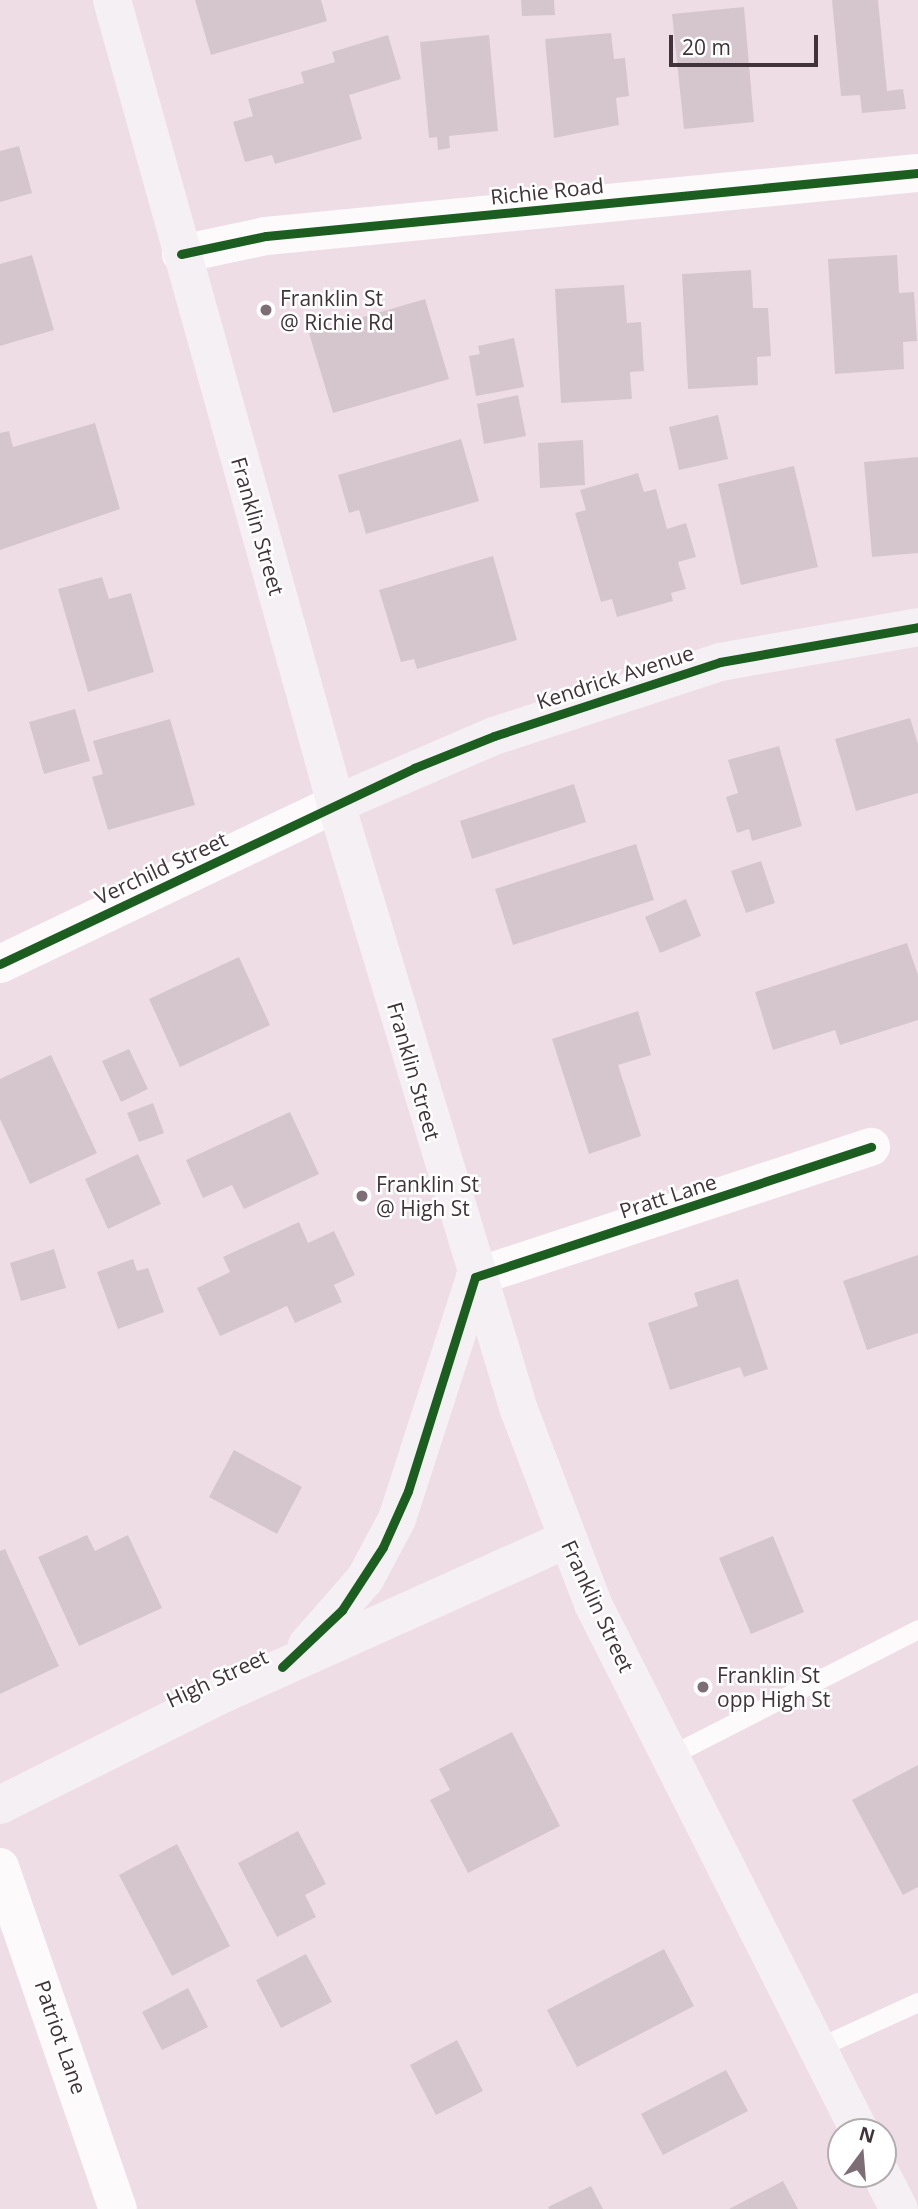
<!DOCTYPE html>
<html>
<head>
<meta charset="utf-8">
<style>
	body { margin:0 }
	#map { position:relative; width:918px; height:2209px; overflow:hidden; background:#efdde6; font-family:"Open Sans",sans-serif }
	div>[style] { position:absolute }
	.building>* { inset:0; background:#d5c6cd }
	.lane>* { height:19px; margin:-9.5px; padding:0 9.5px; transform-origin:9.5px; border-radius:9.5px; background:#fdfafb }
	.street>* { height:38px; margin:-19px; padding:0 19px; transform-origin:19px; border-radius:19px; background:#fdfafb }
	.secondary>* { height:38px; margin:-19px; padding:0 19px; transform-origin:19px; border-radius:19px; background:#f5f0f3 }
	.cycleway>* { height:9px; margin:-4.5px; padding:0 4.5px; transform-origin:4.5px; border-radius:4.5px; background:#1b5e20 }
	.dots>* { width:19px; height:19px; translate:-50% -50%; box-sizing:border-box; border:4px solid #fff; border-radius:50% }
	span { translate:-50% -50%; white-space:nowrap; text-align:center; line-height:1.15; -webkit-text-stroke:5px #fff; paint-order:stroke }
	.street-label { font-size:21px; color:#403339 }
	.poi-label { font-size:21px; color:#403339 }
	.left { translate:0 -50%; text-align:left }
	.north { position:absolute; left:827px; top:2118px; width:70px; height:70px; box-sizing:border-box; background:#fff; border:2px solid #b3adb0; border-radius:50%; rotate:16deg; font-size:19px; font-weight:700; line-height:28px; text-align:center; color:#403339 }
	.north::after { content:''; display:block; margin:auto; width:24px; height:32px; background:#7d6e76; clip-path:polygon(50% 0,100% 100%,50% 72%,0 100%) }
	.scale { position:absolute; left:669px; top:35px; width:149px; height:32px; box-sizing:border-box; border:4px solid #403339; border-top:0; padding-left:9px; font-size:21px; line-height:24px; white-space:nowrap; color:#403339; -webkit-text-stroke:5px #fff; paint-order:stroke }
</style>
</head>
<body>
<div id="map">
	<div class="building">
		<i style="clip-path:polygon(195px 0,321px 0,327px 21px,211px 55px)"></i>
		<i style="clip-path:polygon(521px 0,554px 0,555px 15px,522px 16px)"></i>
		<i style="clip-path:polygon(832px 0,878px 0,887px 91px,903px 89px,906px 109px,862px 113px,860px 95px,841px 96px)"></i>
		<i style="clip-path:polygon(744px 7px,754px 122px,684px 129px,672px 14px)"></i>
		<i style="clip-path:polygon(611px 33px,614px 59px,625px 58px,629px 96px,616px 98px,619px 125px,554px 138px,545px 39px)"></i>
		<i style="clip-path:polygon(388px 35px,401px 79px,349px 95px,362px 139px,275px 164px,272px 155px,245px 162px,233px 122px,253px 116px,248px 99px,304px 83px,301px 72px,335px 62px,332px 52px)"></i>
		<i style="clip-path:polygon(489px 35px,498px 131px,449px 136px,450px 148px,438px 150px,437px 137px,429px 138px,420px 42px)"></i>
		<i style="clip-path:polygon(19px 146px,32px 193px,0 202px,0 151px)"></i>
		<i style="clip-path:polygon(32px 255px,54px 330px,0 346px,0 264px)"></i>
		<i style="clip-path:polygon(897px 255px,899px 293px,914px 292px,917px 341px,903px 342px,904px 369px,835px 374px,828px 259px)"></i>
		<i style="clip-path:polygon(751px 270px,753px 308px,768px 308px,771px 356px,757px 357px,758px 385px,688px 389px,682px 274px)"></i>
		<i style="clip-path:polygon(624px 285px,627px 323px,641px 322px,644px 371px,630px 372px,632px 399px,561px 403px,555px 289px)"></i>
		<i style="clip-path:polygon(425px 299px,449px 379px,333px 413px,309px 333px)"></i>
		<i style="clip-path:polygon(514px 338px,524px 387px,476px 396px,469px 356px,480px 354px,478px 346px)"></i>
		<i style="clip-path:polygon(518px 395px,526px 436px,484px 444px,477px 404px)"></i>
		<i style="clip-path:polygon(718px 415px,728px 459px,679px 470px,669px 427px)"></i>
		<i style="clip-path:polygon(95px 423px,120px 509px,0 550px,0 433px,9px 431px,13px 447px)"></i>
		<i style="clip-path:polygon(461px 439px,479px 501px,366px 534px,359px 510px,349px 513px,338px 475px)"></i>
		<i style="clip-path:polygon(583px 440px,585px 485px,540px 488px,538px 443px)"></i>
		<i style="clip-path:polygon(918px 457px,918px 553px,872px 557px,864px 462px)"></i>
		<i style="clip-path:polygon(794px 466px,818px 567px,741px 585px,718px 484px)"></i>
		<i style="clip-path:polygon(638px 473px,644px 492px,656px 489px,667px 529px,686px 523px,696px 557px,678px 562px,686px 589px,671px 593px,673px 601px,617px 617px,612px 599px,601px 602px,575px 513px,586px 510px,580px 490px)"></i>
		<i style="clip-path:polygon(493px 556px,517px 640px,417px 669px,414px 659px,401px 662px,379px 590px)"></i>
		<i style="clip-path:polygon(102px 577px,109px 599px,131px 593px,154px 672px,88px 692px,58px 589px)"></i>
		<i style="clip-path:polygon(75px 709px,90px 761px,44px 774px,29px 722px)"></i>
		<i style="clip-path:polygon(910px 718px,918px 744px,918px 793px,856px 811px,835px 739px)"></i>
		<i style="clip-path:polygon(170px 719px,195px 805px,108px 830px,92px 777px,103px 774px,93px 741px)"></i>
		<i style="clip-path:polygon(779px 746px,802px 826px,752px 841px,749px 829px,737px 833px,726px 797px,738px 793px,728px 760px)"></i>
		<i style="clip-path:polygon(574px 784px,586px 822px,472px 859px,460px 821px)"></i>
		<i style="clip-path:polygon(636px 844px,654px 900px,513px 945px,495px 889px)"></i>
		<i style="clip-path:polygon(761px 861px,775px 903px,746px 913px,731px 871px)"></i>
		<i style="clip-path:polygon(686px 899px,701px 936px,660px 953px,645px 917px)"></i>
		<i style="clip-path:polygon(907px 943px,918px 975px,918px 1020px,840px 1045px,835px 1030px,773px 1050px,755px 992px)"></i>
		<i style="clip-path:polygon(239px 957px,270px 1025px,180px 1067px,149px 999px)"></i>
		<i style="clip-path:polygon(638px 1011px,651px 1055px,618px 1065px,641px 1136px,589px 1154px,552px 1039px)"></i>
		<i style="clip-path:polygon(129px 1049px,148px 1089px,121px 1102px,102px 1061px)"></i>
		<i style="clip-path:polygon(51px 1055px,97px 1153px,30px 1184px,0 1119px,0 1079px)"></i>
		<i style="clip-path:polygon(153px 1103px,164px 1133px,139px 1142px,127px 1113px)"></i>
		<i style="clip-path:polygon(290px 1112px,319px 1174px,244px 1209px,232px 1185px,203px 1198px,186px 1160px)"></i>
		<i style="clip-path:polygon(138px 1154px,161px 1204px,108px 1229px,85px 1179px)"></i>
		<i style="clip-path:polygon(299px 1222px,308px 1243px,334px 1231px,355px 1275px,334px 1285px,342px 1302px,295px 1323px,287px 1306px,220px 1336px,197px 1288px,230px 1272px,223px 1257px)"></i>
		<i style="clip-path:polygon(54px 1249px,66px 1288px,21px 1301px,10px 1263px)"></i>
		<i style="clip-path:polygon(918px 1255px,918px 1333px,867px 1350px,843px 1281px)"></i>
		<i style="clip-path:polygon(133px 1259px,137px 1271px,148px 1268px,164px 1312px,118px 1329px,97px 1272px)"></i>
		<i style="clip-path:polygon(738px 1279px,768px 1369px,744px 1377px,740px 1367px,670px 1390px,648px 1323px,698px 1306px,694px 1293px)"></i>
		<i style="clip-path:polygon(234px 1450px,302px 1487px,277px 1534px,209px 1497px)"></i>
		<i style="clip-path:polygon(87px 1535px,95px 1551px,128px 1535px,162px 1608px,79px 1646px,38px 1557px)"></i>
		<i style="clip-path:polygon(773px 1536px,804px 1612px,751px 1634px,719px 1558px)"></i>
		<i style="clip-path:polygon(5px 1549px,59px 1666px,0 1694px,0 1551px)"></i>
		<i style="clip-path:polygon(512px 1732px,560px 1826px,468px 1873px,430px 1800px,450px 1790px,439px 1769px)"></i>
		<i style="clip-path:polygon(918px 1765px,918px 1887px,903px 1895px,852px 1800px)"></i>
		<i style="clip-path:polygon(298px 1831px,326px 1884px,305px 1895px,316px 1917px,277px 1937px,238px 1863px)"></i>
		<i style="clip-path:polygon(177px 1844px,230px 1946px,172px 1976px,119px 1875px)"></i>
		<i style="clip-path:polygon(664px 1949px,694px 2006px,577px 2067px,547px 2010px)"></i>
		<i style="clip-path:polygon(306px 1954px,332px 2002px,281px 2028px,256px 1980px)"></i>
		<i style="clip-path:polygon(188px 1988px,208px 2027px,162px 2050px,142px 2012px)"></i>
		<i style="clip-path:polygon(457px 2040px,483px 2091px,436px 2115px,410px 2065px)"></i>
		<i style="clip-path:polygon(726px 2070px,748px 2111px,663px 2155px,641px 2114px)"></i>
		<i style="clip-path:polygon(783px 2181px,798px 2209px,729px 2209px)"></i>
		<i style="clip-path:polygon(591px 2186px,603px 2209px,549px 2209px,548px 2207px)"></i>
	</div>
	<div class="lane">
		<i style="left:673px;top:1754px;width:275px;rotate:-27deg"></i>
		<i style="left:817px;top:2048px;width:111px;rotate:-24.5deg"></i>
	</div>
	<div class="street">
		<i style="left:181px;top:254px;width:87px;rotate:-12deg"></i>
		<i style="left:266px;top:236px;width:655px;rotate:-5.52deg"></i>
		<i style="left:0;top:964px;width:372px;rotate:-25.5deg"></i>
		<i style="left:475px;top:1277px;width:417px;rotate:-18.2deg"></i>
		<i style="left:0;top:1867px;width:362px;rotate:71deg"></i>
	</div>
	<div class="secondary">
		<i style="left:112px;top:0;width:835px;rotate:74.43deg"></i>
		<i style="left:336px;top:804px;width:633px;rotate:73.2deg"></i>
		<i style="left:519px;top:1410px;width:208px;rotate:69.1deg"></i>
		<i style="left:593px;top:1604px;width:592px;rotate:63.18deg"></i>
		<i style="left:336px;top:804px;width:172px;rotate:-23.3deg"></i>
		<i style="left:494px;top:736px;width:238px;rotate:-18.1deg"></i>
		<i style="left:720px;top:662px;width:201px;rotate:-10deg"></i>
		<i style="left:307px;top:1645px;width:88px;rotate:-48.7deg"></i>
		<i style="left:365px;top:1579px;width:68px;rotate:-61.9deg"></i>
		<i style="left:397px;top:1519px;width:254px;rotate:-72.1deg"></i>
		<i style="left:0;top:1805px;width:251px;rotate:-26.5deg"></i>
		<i style="left:225px;top:1693px;width:375px;rotate:-24.2deg"></i>
		<i style="left:881px;top:2174px;width:39px;rotate:63deg"></i>
	</div>
	<div class="cycleway">
		<i style="left:181px;top:254px;width:87px;rotate:-12deg"></i>
		<i style="left:266px;top:236px;width:655px;rotate:-5.52deg"></i>
		<i style="left:0;top:964px;width:458px;rotate:-25.3deg"></i>
		<i style="left:414px;top:768px;width:86px;rotate:-21.8deg"></i>
		<i style="left:494px;top:736px;width:238px;rotate:-18.1deg"></i>
		<i style="left:720px;top:662px;width:201px;rotate:-10deg"></i>
		<i style="left:282px;top:1667px;width:83px;rotate:-43.5deg"></i>
		<i style="left:342px;top:1610px;width:75px;rotate:-56.9deg"></i>
		<i style="left:383px;top:1547px;width:61px;rotate:-65.9deg"></i>
		<i style="left:408px;top:1491px;width:224px;rotate:-72.6deg"></i>
		<i style="left:475px;top:1277px;width:417px;rotate:-18.2deg"></i>
	</div>
	<div class="dots">
		<i style="left:266px;top:310px;background:#7d6e76"></i>
		<i style="left:362px;top:1196px;background:#7d6e76"></i>
		<i style="left:703px;top:1687px;background:#7d6e76"></i>
	</div>
	<div class="street-label">
		<span style="left:547px;top:191px;rotate:-6deg">Richie Road</span>
		<span style="left:258px;top:526px;rotate:74deg">Franklin Street</span>
		<span style="left:615px;top:677px;rotate:-18deg">Kendrick Avenue</span>
		<span style="left:161px;top:868px;rotate:-25deg">Verchild Street</span>
		<span style="left:414px;top:1071px;rotate:74deg">Franklin Street</span>
		<span style="left:668px;top:1196px;rotate:-18deg">Pratt Lane</span>
		<span style="left:598px;top:1606px;rotate:65deg">Franklin Street</span>
		<span style="left:217px;top:1678px;rotate:-25deg">High Street</span>
		<span style="left:61px;top:2037px;rotate:71deg">Patriot Lane</span>
	</div>
	<div class="poi-label">
		<span class="left" style="left:280px;top:310px">Franklin St<br>@ Richie Rd</span>
		<span class="left" style="left:376px;top:1196px">Franklin St<br>@ High St</span>
		<span class="left" style="left:717px;top:1687px">Franklin St<br>opp High St</span>
	</div>
	<div class="north">N</div>
	<div class="scale">20 m</div>
</div>
</body>
</html>
